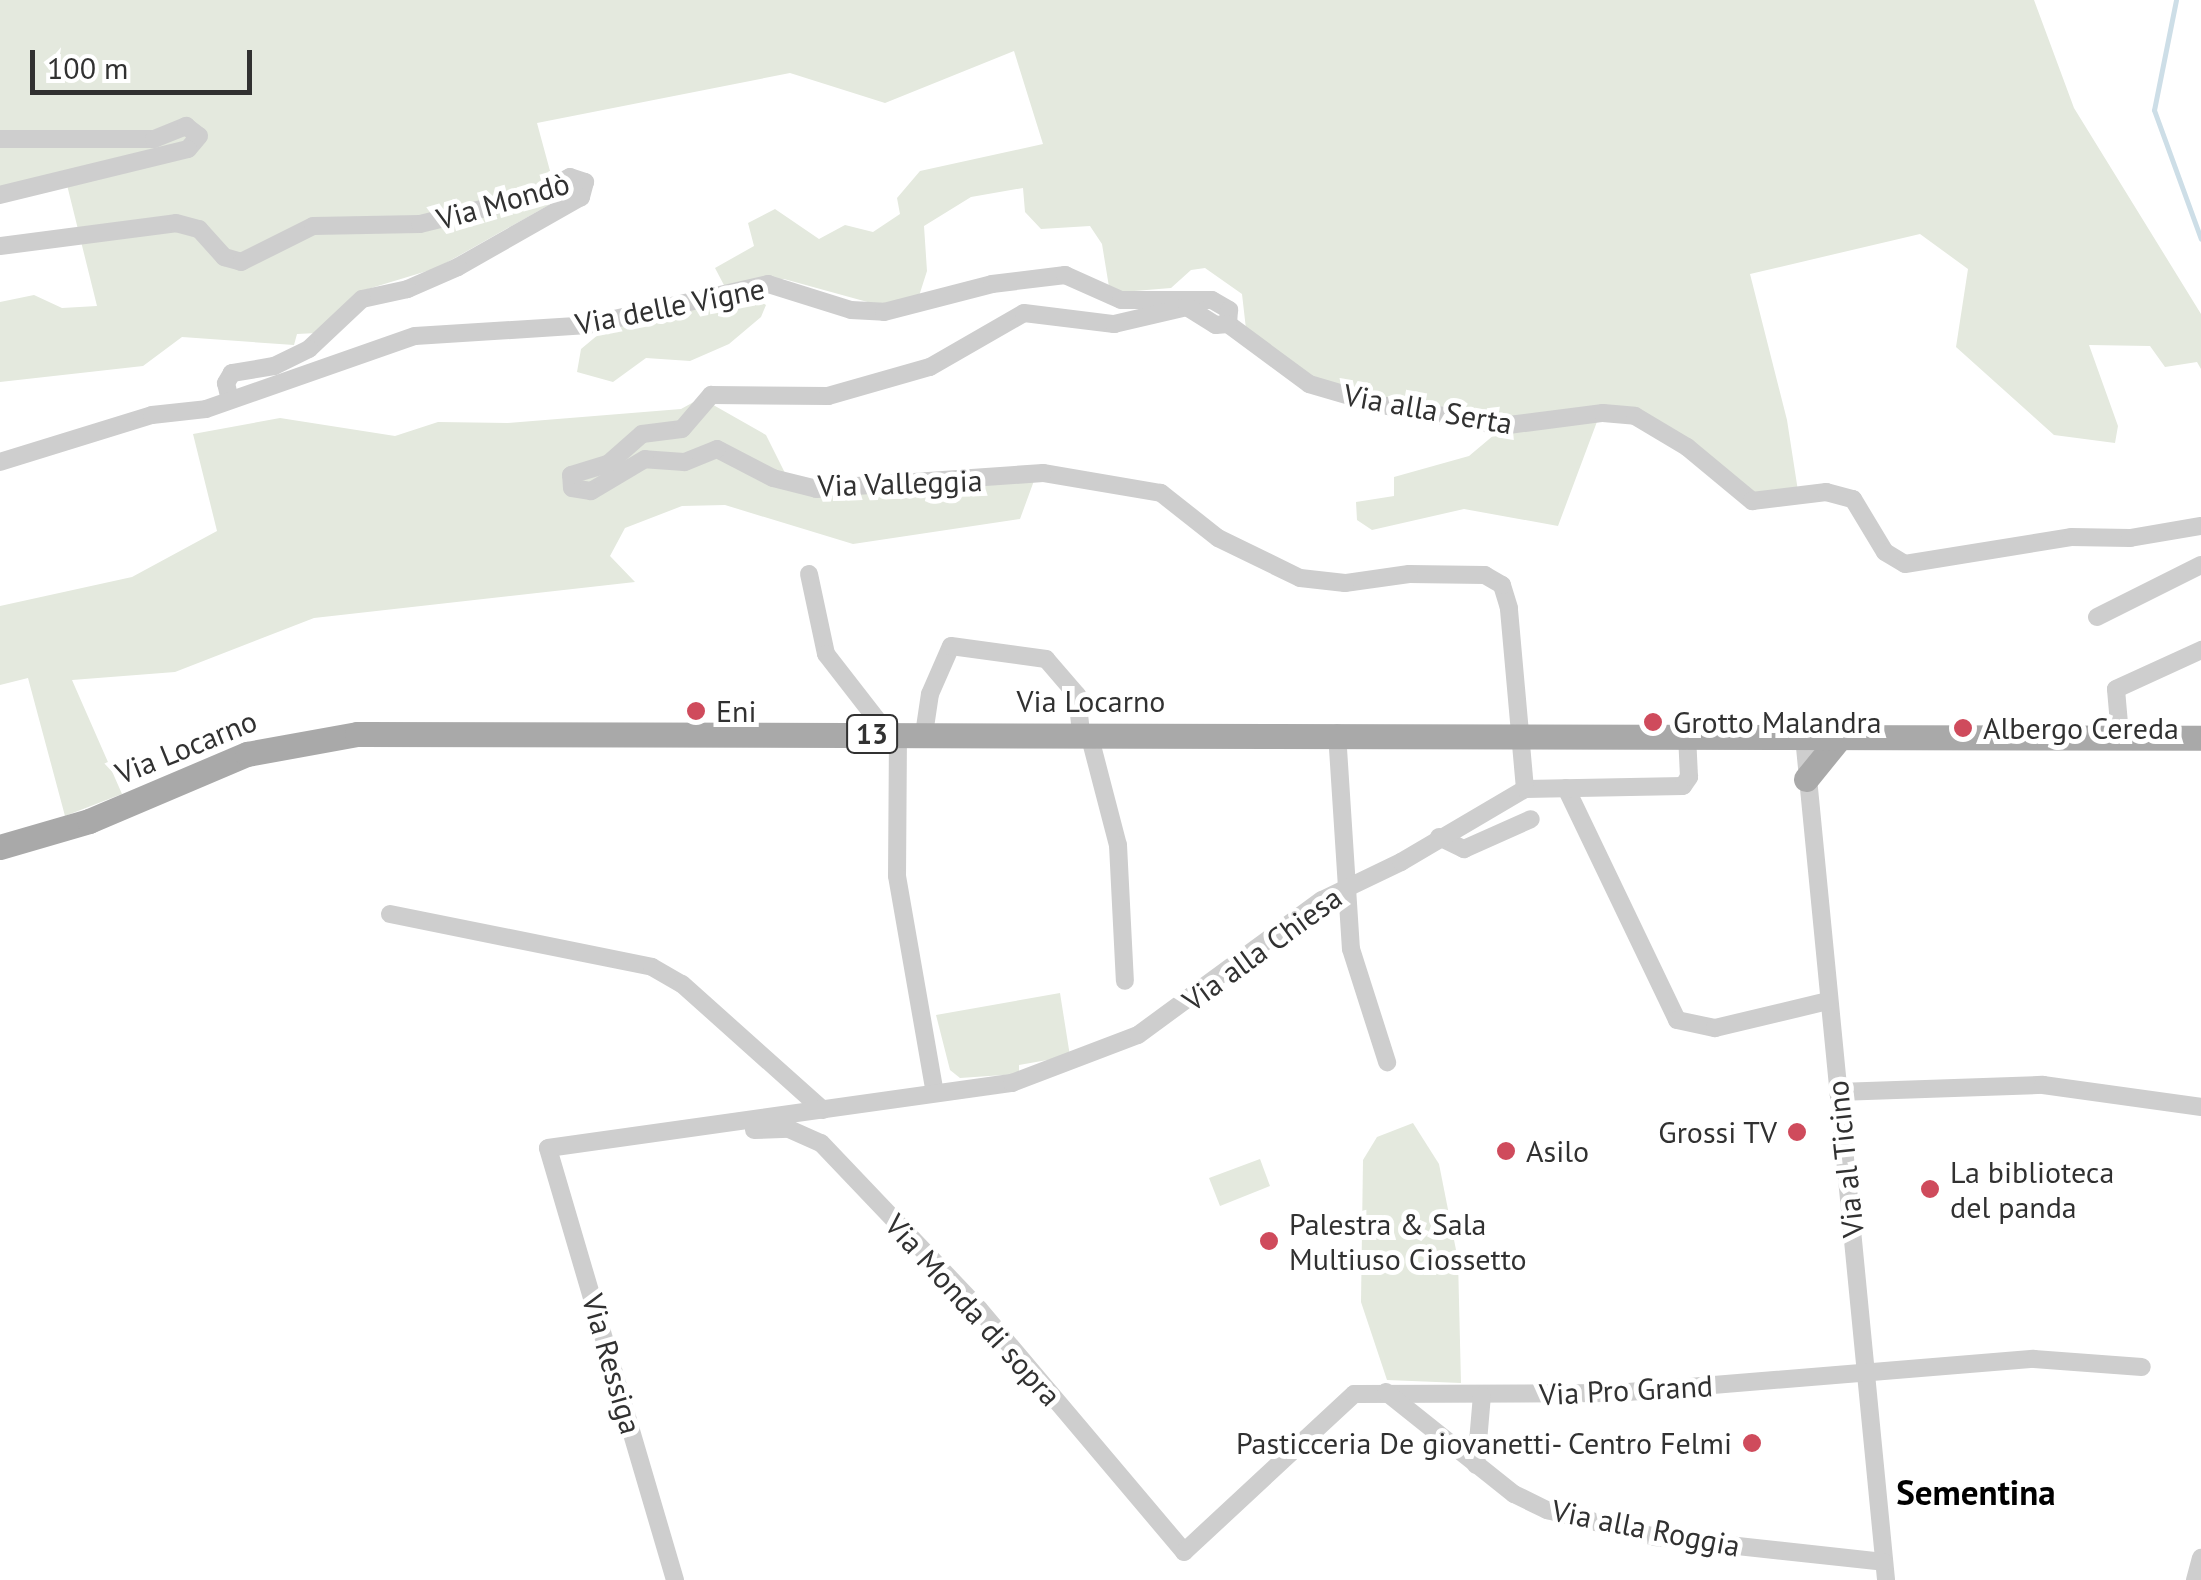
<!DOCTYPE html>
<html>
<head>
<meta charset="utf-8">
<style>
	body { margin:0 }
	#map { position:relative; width:2201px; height:1580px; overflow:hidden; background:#fff; font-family:"PT Sans",sans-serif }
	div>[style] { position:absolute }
	.green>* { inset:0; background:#e4e9de }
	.stream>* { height:5px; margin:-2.5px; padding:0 2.5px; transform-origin:2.5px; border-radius:2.5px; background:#cddee7 }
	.minor>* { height:18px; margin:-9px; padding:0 9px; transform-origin:9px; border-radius:9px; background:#cecece }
	.primary>* { height:25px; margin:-12.5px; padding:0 12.5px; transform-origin:12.5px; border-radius:12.5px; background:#a9a9a9 }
	.dots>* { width:28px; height:28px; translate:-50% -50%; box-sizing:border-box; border:5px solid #fff; border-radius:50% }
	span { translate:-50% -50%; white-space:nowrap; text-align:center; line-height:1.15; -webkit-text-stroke:10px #fff; paint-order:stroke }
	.shield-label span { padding:2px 8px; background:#fff; border:2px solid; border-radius:8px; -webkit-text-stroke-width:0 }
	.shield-label { font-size:28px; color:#313131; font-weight:700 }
	.street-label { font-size:30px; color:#313131 }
	.poi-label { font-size:30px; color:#313131 }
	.left { translate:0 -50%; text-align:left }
	.right { translate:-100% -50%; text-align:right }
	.quarter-label { font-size:35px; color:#000; font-weight:700 }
	.scale { position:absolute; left:30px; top:50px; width:222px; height:45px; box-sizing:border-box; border:5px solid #313131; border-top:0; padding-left:12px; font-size:30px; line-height:35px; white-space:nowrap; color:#313131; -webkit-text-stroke:8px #fff; paint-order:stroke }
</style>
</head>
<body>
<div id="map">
	<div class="green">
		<i style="clip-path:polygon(0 0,2034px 0,2074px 108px,2201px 314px,2201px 369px,2197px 362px,2165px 367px,2150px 346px,2089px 345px,2118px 426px,2115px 443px,2054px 435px,1956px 347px,1968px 269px,1920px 234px,1750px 274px,1787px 420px,1798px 491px,1750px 494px,1667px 428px,1598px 419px,1558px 526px,1464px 509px,1372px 530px,1357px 520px,1356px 502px,1394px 496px,1394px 477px,1469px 456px,1494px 435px,1494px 412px,1382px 401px,1323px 385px,1246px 329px,1242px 294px,1205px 268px,1191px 270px,1171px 288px,1110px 293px,1102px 244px,1090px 226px,1041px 229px,1025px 212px,1023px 188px,971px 197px,924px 226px,927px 271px,919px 296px,882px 306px,784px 279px,725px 287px,715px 268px,754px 246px,748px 223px,775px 209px,819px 239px,845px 225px,873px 232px,900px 214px,897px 198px,920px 171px,1043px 144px,1014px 51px,885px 103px,790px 73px,537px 123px,556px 193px,571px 184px,579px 188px,437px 268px,358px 292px,317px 333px,297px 334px,294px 345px,182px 337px,143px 366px,0 382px,0 302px,34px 295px,62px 308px,97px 306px,67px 185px,0 197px)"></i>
		<i style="clip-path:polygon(753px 297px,766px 305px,761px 317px,729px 344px,690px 361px,646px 358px,613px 382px,577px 372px,581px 349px,605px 329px)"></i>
		<i style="clip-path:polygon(701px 398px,766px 435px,794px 491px,1035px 478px,1020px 519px,853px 544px,725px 505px,682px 506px,625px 528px,610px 556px,635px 582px,314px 618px,175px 672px,72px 680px,122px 794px,65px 816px,28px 678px,0 685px,0 606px,132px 577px,217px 531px,193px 434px,280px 418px,395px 436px,438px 422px,508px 423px,681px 409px)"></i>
		<i style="clip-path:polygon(1060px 993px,1070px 1056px,1019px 1065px,1019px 1074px,960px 1078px,950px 1070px,936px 1015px)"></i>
		<i style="clip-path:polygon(1413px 1123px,1439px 1164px,1458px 1260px,1461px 1383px,1387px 1380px,1361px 1302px,1363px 1160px,1377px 1137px)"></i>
		<i style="clip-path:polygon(1260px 1159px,1270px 1186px,1220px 1206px,1209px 1178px)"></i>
	</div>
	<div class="stream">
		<i style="left:2176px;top:0;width:112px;rotate:101.3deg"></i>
		<i style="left:2154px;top:110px;width:137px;rotate:70deg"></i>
	</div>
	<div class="minor">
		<i style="left:0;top:139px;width:154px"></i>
		<i style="left:154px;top:139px;width:35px;rotate:-22deg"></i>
		<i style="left:186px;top:126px;width:16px;rotate:38deg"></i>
		<i style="left:199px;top:136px;width:17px;rotate:130deg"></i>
		<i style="left:188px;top:149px;width:194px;rotate:166.3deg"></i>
		<i style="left:0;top:246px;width:177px;rotate:-7.4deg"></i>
		<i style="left:176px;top:223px;width:24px;rotate:15deg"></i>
		<i style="left:199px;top:229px;width:38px;rotate:48deg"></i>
		<i style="left:224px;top:257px;width:18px;rotate:16deg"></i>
		<i style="left:241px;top:262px;width:80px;rotate:-26.6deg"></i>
		<i style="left:313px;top:226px;width:107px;rotate:-1.1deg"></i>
		<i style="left:420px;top:224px;width:114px;rotate:-13.7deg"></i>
		<i style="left:531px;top:197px;width:44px;rotate:-27.1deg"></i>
		<i style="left:570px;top:177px;width:16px;rotate:18deg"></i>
		<i style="left:585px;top:182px;width:16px;rotate:105deg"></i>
		<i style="left:581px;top:197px;width:142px;rotate:150.4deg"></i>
		<i style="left:458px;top:267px;width:55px;rotate:156.3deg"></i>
		<i style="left:408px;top:289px;width:47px;rotate:167.7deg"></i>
		<i style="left:362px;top:299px;width:73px;rotate:136.7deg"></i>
		<i style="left:309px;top:349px;width:39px;rotate:154deg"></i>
		<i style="left:274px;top:366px;width:43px;rotate:170.5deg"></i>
		<i style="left:232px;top:373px;width:12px;rotate:121deg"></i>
		<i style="left:226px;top:383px;width:17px;rotate:77deg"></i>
		<i style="left:1228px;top:324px;width:101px;rotate:36.5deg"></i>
		<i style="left:1309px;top:384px;width:75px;rotate:16.3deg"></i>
		<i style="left:1381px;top:405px;width:122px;rotate:9.9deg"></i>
		<i style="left:1501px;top:426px;width:103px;rotate:-7.3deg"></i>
		<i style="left:1603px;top:413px;width:32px;rotate:5deg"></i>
		<i style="left:1635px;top:416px;width:61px;rotate:30.8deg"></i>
		<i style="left:1687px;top:447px;width:85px;rotate:39.7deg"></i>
		<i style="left:1752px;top:501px;width:75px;rotate:-6.9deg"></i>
		<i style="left:1826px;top:492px;width:28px;rotate:15deg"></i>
		<i style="left:1853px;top:499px;width:62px;rotate:58.9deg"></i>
		<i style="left:1885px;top:552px;width:23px;rotate:31deg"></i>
		<i style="left:1905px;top:564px;width:168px;rotate:-9.2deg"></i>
		<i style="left:2071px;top:537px;width:59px;rotate:1deg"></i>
		<i style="left:2130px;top:538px;width:72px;rotate:-9.6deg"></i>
		<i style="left:0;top:462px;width:159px;rotate:-17.2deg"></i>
		<i style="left:152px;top:415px;width:54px;rotate:-6.3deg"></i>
		<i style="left:206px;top:409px;width:221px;rotate:-19.3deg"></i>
		<i style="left:415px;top:336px;width:173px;rotate:-3.6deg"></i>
		<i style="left:588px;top:325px;width:185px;rotate:-12.8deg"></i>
		<i style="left:768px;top:284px;width:87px;rotate:17.4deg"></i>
		<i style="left:851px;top:310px;width:33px;rotate:3deg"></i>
		<i style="left:884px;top:312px;width:112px;rotate:-14.5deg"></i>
		<i style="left:992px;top:284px;width:74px;rotate:-7deg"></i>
		<i style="left:1065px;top:275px;width:61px;rotate:24.1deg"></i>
		<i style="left:1121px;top:300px;width:91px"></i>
		<i style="left:1212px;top:300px;width:20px;rotate:30deg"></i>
		<i style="left:1229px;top:310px;width:14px;rotate:94deg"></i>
		<i style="left:809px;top:574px;width:82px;rotate:78deg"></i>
		<i style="left:826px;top:654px;width:101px;rotate:52.2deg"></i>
		<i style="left:2097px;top:617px;width:116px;rotate:-26.6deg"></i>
		<i style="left:1337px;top:733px;width:216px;rotate:86.3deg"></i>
		<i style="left:1351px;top:949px;width:119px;rotate:72.3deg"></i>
		<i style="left:898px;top:734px;width:142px;rotate:90.4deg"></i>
		<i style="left:897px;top:876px;width:220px;rotate:80.1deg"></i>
		<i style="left:924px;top:734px;width:40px;rotate:-81.5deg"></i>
		<i style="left:930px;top:694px;width:52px;rotate:-66.4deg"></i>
		<i style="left:951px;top:646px;width:96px;rotate:7.8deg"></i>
		<i style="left:1046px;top:659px;width:48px;rotate:49.3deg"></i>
		<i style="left:1077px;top:695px;width:39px;rotate:84deg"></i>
		<i style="left:1089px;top:734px;width:115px;rotate:75.4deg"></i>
		<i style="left:1118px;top:845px;width:136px;rotate:87.1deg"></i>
		<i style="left:2120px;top:735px;width:46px;rotate:-95deg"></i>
		<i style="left:2116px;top:689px;width:94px;rotate:-24.6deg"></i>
		<i style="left:1804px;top:737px;width:847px;rotate:84.44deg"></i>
		<i style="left:1566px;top:788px;width:257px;rotate:64.4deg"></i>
		<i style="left:1677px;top:1020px;width:39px;rotate:12deg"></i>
		<i style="left:1715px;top:1028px;width:116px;rotate:-13.4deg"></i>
		<i style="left:1525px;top:789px;width:158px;rotate:-1.1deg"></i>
		<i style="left:1683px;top:786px;width:11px;rotate:-56deg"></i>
		<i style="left:1689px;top:777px;width:43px;rotate:-92.7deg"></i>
		<i style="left:1439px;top:837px;width:28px;rotate:26deg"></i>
		<i style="left:1464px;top:849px;width:73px;rotate:-24.1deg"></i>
		<i style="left:390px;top:914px;width:267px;rotate:11.4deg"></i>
		<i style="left:652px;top:967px;width:34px;rotate:30deg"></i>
		<i style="left:682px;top:984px;width:189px;rotate:41.8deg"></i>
		<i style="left:1838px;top:1092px;width:205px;rotate:-2deg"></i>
		<i style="left:2043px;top:1085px;width:160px;rotate:7.9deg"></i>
		<i style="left:754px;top:1130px;width:35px;rotate:-2deg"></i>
		<i style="left:789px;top:1129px;width:35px;rotate:24deg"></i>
		<i style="left:821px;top:1143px;width:229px;rotate:46.4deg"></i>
		<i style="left:979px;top:1309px;width:318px;rotate:49.8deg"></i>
		<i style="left:1184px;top:1552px;width:232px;rotate:-42.9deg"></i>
		<i style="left:1354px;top:1394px;width:262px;rotate:-0.2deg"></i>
		<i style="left:1616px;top:1393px;width:419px;rotate:-4.7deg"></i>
		<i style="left:2034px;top:1359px;width:108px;rotate:4.2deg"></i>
		<i style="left:1386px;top:1392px;width:164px;rotate:38.6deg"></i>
		<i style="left:1514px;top:1494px;width:37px;rotate:26deg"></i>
		<i style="left:1547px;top:1510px;width:111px;rotate:14deg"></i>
		<i style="left:1655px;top:1537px;width:230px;rotate:6.2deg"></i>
		<i style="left:1476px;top:1465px;width:70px;rotate:-85.1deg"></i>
		<i style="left:675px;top:1580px;width:450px;rotate:-106.4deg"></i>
		<i style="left:548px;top:1148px;width:469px;rotate:-8deg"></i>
		<i style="left:1012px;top:1083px;width:135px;rotate:-20.9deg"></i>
		<i style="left:1138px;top:1035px;width:228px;rotate:-36.3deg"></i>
		<i style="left:1322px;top:900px;width:88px;rotate:-25.7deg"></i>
		<i style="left:1401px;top:862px;width:144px;rotate:-30.5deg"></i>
		<i style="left:1525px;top:789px;width:182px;rotate:-95.1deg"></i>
		<i style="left:1509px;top:608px;width:24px;rotate:-107deg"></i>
		<i style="left:1502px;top:585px;width:20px;rotate:-150deg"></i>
		<i style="left:1485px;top:575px;width:76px;rotate:-179.2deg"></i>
		<i style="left:1409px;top:574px;width:65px;rotate:172deg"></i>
		<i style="left:1345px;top:583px;width:45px;rotate:-173.7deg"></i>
		<i style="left:1300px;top:578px;width:91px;rotate:-154deg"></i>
		<i style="left:1218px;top:538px;width:73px;rotate:-141.7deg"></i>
		<i style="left:1161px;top:493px;width:120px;rotate:-170.4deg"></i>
		<i style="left:1043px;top:473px;width:227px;rotate:176deg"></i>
		<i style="left:817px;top:489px;width:45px;rotate:-166deg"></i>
		<i style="left:773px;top:478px;width:63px;rotate:-152.6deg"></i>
		<i style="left:717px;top:449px;width:35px;rotate:158deg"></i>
		<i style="left:684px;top:462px;width:39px;rotate:-176deg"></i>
		<i style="left:645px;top:459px;width:63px;rotate:149.3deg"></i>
		<i style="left:591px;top:491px;width:19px;rotate:-171deg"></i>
		<i style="left:572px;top:488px;width:13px;rotate:-94deg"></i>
		<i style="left:571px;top:475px;width:39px;rotate:-17deg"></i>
		<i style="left:608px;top:464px;width:45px;rotate:-41.4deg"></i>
		<i style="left:642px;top:434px;width:40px;rotate:-7.1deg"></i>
		<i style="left:682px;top:429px;width:45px;rotate:-49.5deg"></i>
		<i style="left:711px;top:395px;width:117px;rotate:0.5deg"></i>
		<i style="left:828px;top:396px;width:106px;rotate:-15.9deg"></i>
		<i style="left:930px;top:367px;width:108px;rotate:-29.9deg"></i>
		<i style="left:1024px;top:313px;width:91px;rotate:7deg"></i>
		<i style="left:1114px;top:324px;width:75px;rotate:-13.1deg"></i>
		<i style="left:1187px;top:307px;width:34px;rotate:32deg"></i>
		<i style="left:1216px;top:325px;width:12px;rotate:-5deg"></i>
		<i style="left:2195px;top:1580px;width:23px;rotate:-75deg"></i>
	</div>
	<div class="primary">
		<i style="left:1806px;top:779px;width:55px;rotate:-50.9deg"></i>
		<i style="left:0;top:847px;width:93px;rotate:-16.3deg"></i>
		<i style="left:89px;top:821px;width:172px;rotate:-23deg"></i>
		<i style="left:247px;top:754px;width:112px;rotate:-10.3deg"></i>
		<i style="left:357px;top:734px;width:1844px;rotate:0.12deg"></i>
	</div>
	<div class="dots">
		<i style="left:696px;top:711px;background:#cf4b5c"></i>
		<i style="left:1653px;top:722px;background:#cf4b5c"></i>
		<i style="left:1963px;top:728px;background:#cf4b5c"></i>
		<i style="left:1797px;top:1132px;background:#cf4b5c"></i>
		<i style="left:1506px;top:1151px;background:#cf4b5c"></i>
		<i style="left:1930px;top:1189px;background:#cf4b5c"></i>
		<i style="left:1269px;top:1241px;background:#cf4b5c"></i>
		<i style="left:1752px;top:1443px;background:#cf4b5c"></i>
	</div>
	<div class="shield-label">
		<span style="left:872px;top:734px">13</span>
	</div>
	<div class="street-label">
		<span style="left:503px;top:201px;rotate:-16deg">Via Mondò</span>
		<span style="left:670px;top:306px;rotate:-11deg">Via delle Vigne</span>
		<span style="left:1428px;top:409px;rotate:10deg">Via alla Serta</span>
		<span style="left:900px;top:483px;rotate:-2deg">Via Valleggia</span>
		<span style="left:1091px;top:701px">Via Locarno</span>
		<span style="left:186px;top:747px;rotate:-22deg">Via Locarno</span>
		<span style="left:1262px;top:949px;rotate:-36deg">Via alla Chiesa</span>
		<span style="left:1845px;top:1159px;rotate:-96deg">Via al Ticino</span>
		<span style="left:973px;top:1310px;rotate:48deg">Via Monda di sopra</span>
		<span style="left:612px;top:1364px;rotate:74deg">Via Ressiga</span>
		<span style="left:1626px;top:1390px;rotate:-3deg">Via Pro Grand</span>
		<span style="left:1646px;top:1528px;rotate:11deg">Via alla Roggia</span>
	</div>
	<div class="poi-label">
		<span class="left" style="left:716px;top:711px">Eni</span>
		<span class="left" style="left:1673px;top:722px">Grotto Malandra</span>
		<span class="left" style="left:1983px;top:728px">Albergo Cereda</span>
		<span class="right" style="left:1777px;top:1132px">Grossi TV</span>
		<span class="left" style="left:1526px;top:1151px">Asilo</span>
		<span class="left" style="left:1950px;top:1189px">La biblioteca<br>del panda</span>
		<span class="left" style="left:1289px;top:1241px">Palestra &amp; Sala<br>Multiuso Ciossetto</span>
		<span class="right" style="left:1732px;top:1443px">Pasticceria De giovanetti- Centro Felmi</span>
	</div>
	<div class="quarter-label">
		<span style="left:1976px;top:1492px">Sementina</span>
	</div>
	<div class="scale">100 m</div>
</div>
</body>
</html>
